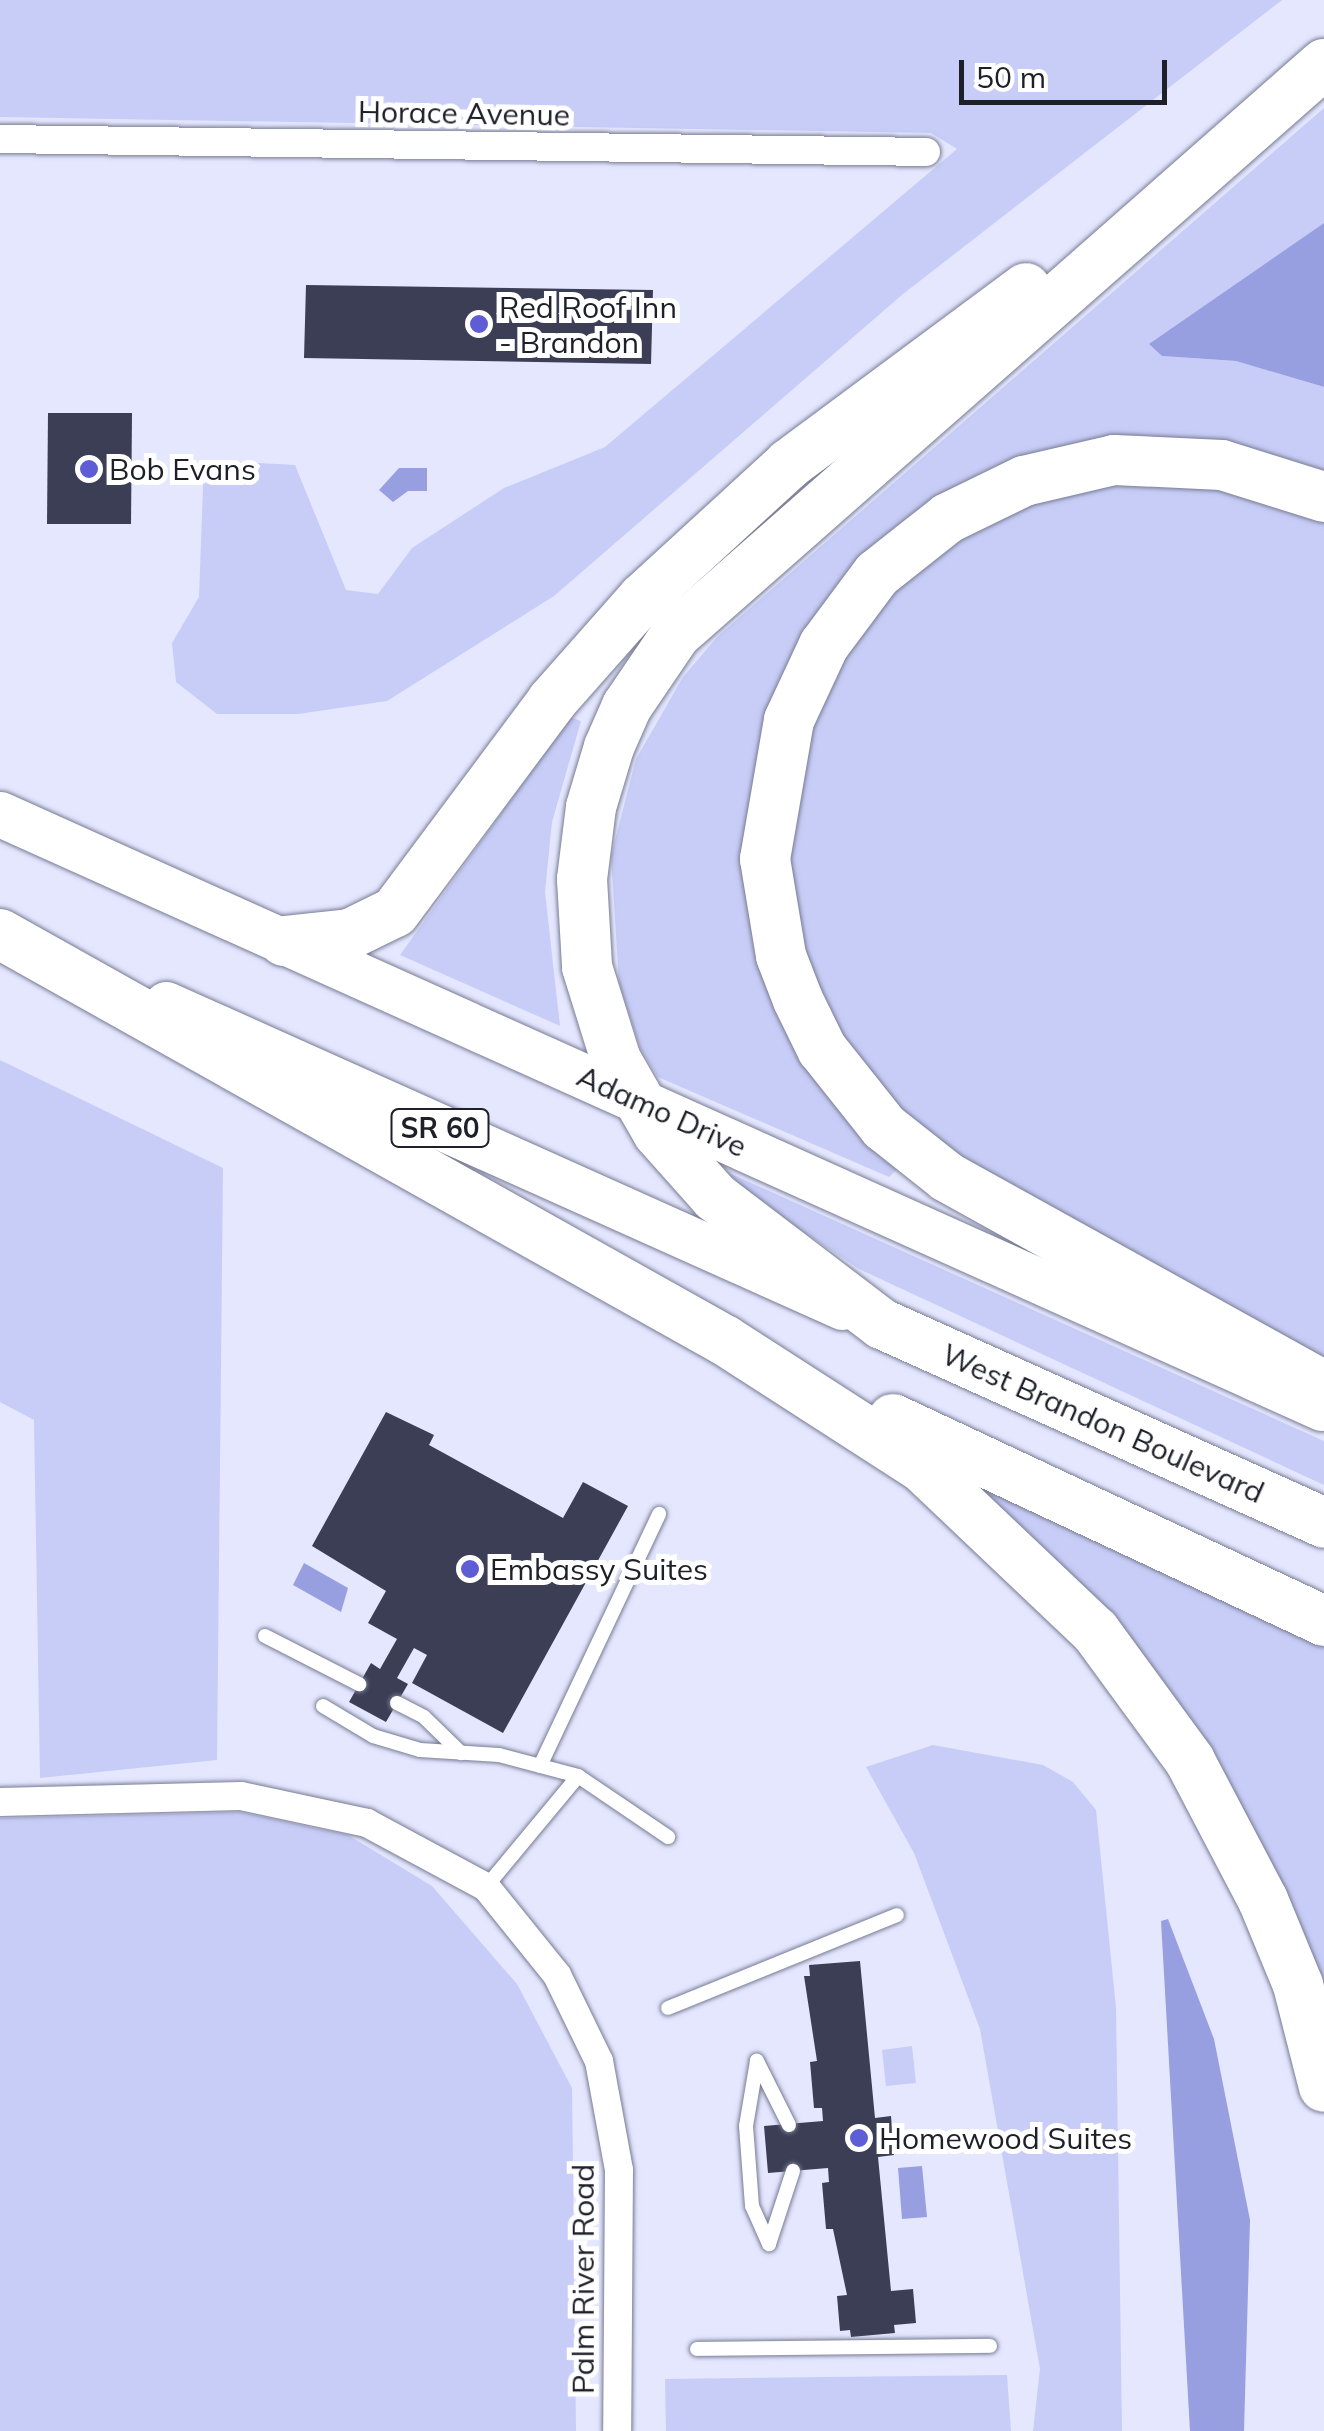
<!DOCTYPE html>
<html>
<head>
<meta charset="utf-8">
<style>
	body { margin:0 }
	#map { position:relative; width:1324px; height:2431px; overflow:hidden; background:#e4e7fe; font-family:Mulish,sans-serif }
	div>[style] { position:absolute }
	.green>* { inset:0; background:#c8cdf7 }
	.water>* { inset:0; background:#989fe1 }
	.building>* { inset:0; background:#3b3e54 }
	.roads { filter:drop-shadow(0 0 2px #777b93) drop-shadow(0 0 2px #777b93) }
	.lane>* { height:14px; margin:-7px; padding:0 7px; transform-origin:7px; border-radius:7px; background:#fff }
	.street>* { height:28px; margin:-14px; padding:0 14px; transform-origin:14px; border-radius:14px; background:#fff }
	.primary>* { height:45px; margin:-22.5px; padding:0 22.5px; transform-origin:22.5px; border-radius:22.5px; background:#fff }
	.highway>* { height:50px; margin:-25px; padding:0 25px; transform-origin:25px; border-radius:25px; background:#fff }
	.dots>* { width:28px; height:28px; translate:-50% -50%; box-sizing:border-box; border:5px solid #fff; border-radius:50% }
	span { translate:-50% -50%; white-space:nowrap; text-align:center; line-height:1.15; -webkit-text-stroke:10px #fff; paint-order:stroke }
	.shield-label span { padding:2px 8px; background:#fff; border:2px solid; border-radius:8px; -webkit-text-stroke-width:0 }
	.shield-label { font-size:28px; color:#1e1f29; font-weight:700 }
	.street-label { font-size:30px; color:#1e1f29 }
	.poi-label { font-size:30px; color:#1e1f29 }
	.left { translate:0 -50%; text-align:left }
	.scale { position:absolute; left:959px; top:60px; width:208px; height:45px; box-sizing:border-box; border:5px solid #1e1f29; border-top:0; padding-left:12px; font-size:30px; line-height:35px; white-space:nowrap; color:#1e1f29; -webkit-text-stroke:8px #fff; paint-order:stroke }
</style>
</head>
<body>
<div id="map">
	<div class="green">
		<i style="clip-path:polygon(0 0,1282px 0,903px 294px,554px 596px,387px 701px,298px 714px,217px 714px,176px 682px,172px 643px,199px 597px,204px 460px,295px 465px,346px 590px,378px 594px,412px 548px,504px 488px,605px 447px,957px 149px,931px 133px,0 117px)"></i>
		<i style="clip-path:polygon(1324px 108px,1324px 223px,1150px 344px,1162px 356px,1236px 361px,1324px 387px,1324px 479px,1129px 442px,858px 575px,755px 867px,907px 1160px,889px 1177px,658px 1077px,641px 1050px,619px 983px,611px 856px,636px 759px,683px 677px,718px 636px)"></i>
		<i style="clip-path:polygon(1154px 470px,1324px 510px,1324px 1359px,949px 1161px,848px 1064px,788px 914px,791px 753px,858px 621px,965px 523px)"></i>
		<i style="clip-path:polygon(570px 717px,581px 721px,552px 822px,545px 892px,560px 1026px,400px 955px)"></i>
		<i style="clip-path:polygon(0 1060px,223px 1168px,217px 1760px,40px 1778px,34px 1420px,0 1402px)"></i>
		<i style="clip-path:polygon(727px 1172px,1324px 1441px,1324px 1485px,859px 1269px,760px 1203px)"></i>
		<i style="clip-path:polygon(990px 1487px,1324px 1642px,1324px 2012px,1303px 1951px,981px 1497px)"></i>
		<i style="clip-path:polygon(933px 1745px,1043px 1765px,1073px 1782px,1096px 1810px,1116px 2008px,1122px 2431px,1033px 2431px,1040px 2369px,980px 2029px,914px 1853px,866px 1767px)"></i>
		<i style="clip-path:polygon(240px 1812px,348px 1835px,432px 1886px,517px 1984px,572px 2088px,576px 2431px,0 2431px,0 1818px)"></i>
		<i style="clip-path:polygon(912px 2046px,916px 2083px,886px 2086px,882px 2050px)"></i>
		<i style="clip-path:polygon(1007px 2375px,1011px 2431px,666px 2431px,665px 2379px)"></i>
	</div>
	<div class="water">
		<i style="clip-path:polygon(1324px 223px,1324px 387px,1236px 361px,1162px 356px,1149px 344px)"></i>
		<i style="clip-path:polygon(399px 468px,427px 468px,427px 491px,408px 491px,393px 502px,379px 490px)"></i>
		<i style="clip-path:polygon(304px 1563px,348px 1588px,341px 1612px,293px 1585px)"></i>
		<i style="clip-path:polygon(1168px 1919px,1214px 2039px,1250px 2220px,1244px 2431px,1190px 2431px,1161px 1921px)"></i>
		<i style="clip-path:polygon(922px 2166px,927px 2217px,902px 2219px,898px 2168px)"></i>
	</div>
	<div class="building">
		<i style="clip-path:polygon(306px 285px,653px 290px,651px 364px,304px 358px)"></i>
		<i style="clip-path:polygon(48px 413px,132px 413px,131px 524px,47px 524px)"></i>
		<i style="clip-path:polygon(386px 1412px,434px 1435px,429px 1445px,563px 1518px,583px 1482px,628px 1506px,503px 1733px,412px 1683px,427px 1655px,414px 1648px,397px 1678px,408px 1684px,386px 1722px,349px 1702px,371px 1663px,380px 1669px,397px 1639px,368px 1623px,386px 1591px,312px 1546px)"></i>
		<i style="clip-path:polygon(860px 1961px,875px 2118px,891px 2116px,894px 2155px,878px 2157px,891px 2291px,913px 2289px,916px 2323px,894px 2325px,895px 2333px,851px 2337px,850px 2330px,840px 2331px,837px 2296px,847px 2295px,833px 2229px,826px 2229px,822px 2183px,829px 2182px,828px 2168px,768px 2173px,764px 2126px,823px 2121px,822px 2108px,814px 2108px,810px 2062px,817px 2061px,804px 1976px,810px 1976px,809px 1965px)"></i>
	</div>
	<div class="roads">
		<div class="lane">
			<i style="left:265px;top:1636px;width:106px;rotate:27.1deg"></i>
			<i style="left:397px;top:1703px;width:30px;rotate:27deg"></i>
			<i style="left:424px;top:1717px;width:52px;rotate:44.2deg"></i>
			<i style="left:323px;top:1706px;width:58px;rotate:31deg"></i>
			<i style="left:373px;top:1736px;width:49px;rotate:16.6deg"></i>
			<i style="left:420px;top:1750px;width:79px;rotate:3.6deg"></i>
			<i style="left:499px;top:1755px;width:82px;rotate:14.9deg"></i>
			<i style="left:578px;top:1776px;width:109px;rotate:34.1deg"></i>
			<i style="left:540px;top:1766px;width:279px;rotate:-64.7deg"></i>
			<i style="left:486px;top:1887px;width:144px;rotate:-50.3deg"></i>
			<i style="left:668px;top:2008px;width:247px;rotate:-22.1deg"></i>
			<i style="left:789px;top:2125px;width:72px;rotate:-116.6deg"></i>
			<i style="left:757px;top:2061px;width:66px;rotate:99.6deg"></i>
			<i style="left:746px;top:2126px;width:80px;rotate:85.7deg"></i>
			<i style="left:752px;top:2206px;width:42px;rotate:65.9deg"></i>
			<i style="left:769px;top:2244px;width:77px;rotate:-71.8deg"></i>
			<i style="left:697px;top:2349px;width:293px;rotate:-0.6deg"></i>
		</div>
		<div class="street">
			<i style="left:0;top:139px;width:926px;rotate:0.8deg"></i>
			<i style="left:0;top:1802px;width:241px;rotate:-1.4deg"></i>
			<i style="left:241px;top:1796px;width:129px;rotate:12.1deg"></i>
			<i style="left:367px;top:1823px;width:135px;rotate:28.3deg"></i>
			<i style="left:486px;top:1887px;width:113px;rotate:51.1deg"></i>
			<i style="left:557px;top:1975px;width:96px;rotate:64deg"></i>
			<i style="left:599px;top:2061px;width:111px;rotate:79.6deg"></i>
			<i style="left:619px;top:2170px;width:261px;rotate:90.4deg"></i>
		</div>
		<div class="primary">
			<i style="left:0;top:814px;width:1449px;rotate:24.2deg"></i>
			<i style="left:166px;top:1004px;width:741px;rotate:24.14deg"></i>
		</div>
		<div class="highway">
			<i style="left:1324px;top:64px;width:863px;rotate:138.66deg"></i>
			<i style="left:676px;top:634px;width:87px;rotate:124.2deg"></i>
			<i style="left:627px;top:706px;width:45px;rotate:113.7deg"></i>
			<i style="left:609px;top:747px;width:63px;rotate:106.7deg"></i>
			<i style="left:591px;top:807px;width:73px;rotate:97.1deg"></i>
			<i style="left:582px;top:879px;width:88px;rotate:86.7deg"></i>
			<i style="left:587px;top:967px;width:97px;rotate:72.7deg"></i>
			<i style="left:616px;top:1060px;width:84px;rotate:60.1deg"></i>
			<i style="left:658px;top:1133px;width:86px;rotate:48.3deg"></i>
			<i style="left:715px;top:1197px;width:210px;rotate:37.3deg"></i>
			<i style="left:882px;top:1324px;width:485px;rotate:24.2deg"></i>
			<i style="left:1324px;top:497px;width:107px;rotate:-162.6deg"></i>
			<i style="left:1222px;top:465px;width:108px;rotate:-177.3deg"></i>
			<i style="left:1114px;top:460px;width:92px;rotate:166.9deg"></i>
			<i style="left:1024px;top:481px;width:85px;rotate:154deg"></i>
			<i style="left:948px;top:518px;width:90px;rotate:141.7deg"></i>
			<i style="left:877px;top:574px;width:89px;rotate:126.7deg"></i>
			<i style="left:824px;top:645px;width:83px;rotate:115deg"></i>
			<i style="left:789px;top:720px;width:141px;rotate:99.8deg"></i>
			<i style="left:765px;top:859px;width:98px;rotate:80.6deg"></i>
			<i style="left:781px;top:956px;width:47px;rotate:68.9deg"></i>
			<i style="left:798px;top:1000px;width:55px;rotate:63.9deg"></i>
			<i style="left:822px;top:1049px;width:100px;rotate:51.5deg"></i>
			<i style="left:884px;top:1127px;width:80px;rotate:38.4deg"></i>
			<i style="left:947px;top:1177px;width:431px;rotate:29deg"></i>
			<i style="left:0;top:934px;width:832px;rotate:29.28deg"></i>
			<i style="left:726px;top:1341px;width:234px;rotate:32.8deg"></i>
			<i style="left:923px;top:1468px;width:237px;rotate:43.5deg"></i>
			<i style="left:1095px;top:1631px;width:161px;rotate:53.8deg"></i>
			<i style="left:1190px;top:1761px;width:157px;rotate:62.3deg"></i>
			<i style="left:1263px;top:1900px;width:92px;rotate:67.6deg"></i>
			<i style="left:1298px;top:1985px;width:105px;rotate:75.7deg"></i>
			<i style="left:284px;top:941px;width:66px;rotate:-6.1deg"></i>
			<i style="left:350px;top:934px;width:50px;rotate:-26.1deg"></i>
			<i style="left:395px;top:912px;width:263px;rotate:-53.3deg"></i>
			<i style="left:552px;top:701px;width:137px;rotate:-48.5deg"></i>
			<i style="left:643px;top:598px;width:198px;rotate:-42.5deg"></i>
			<i style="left:789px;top:464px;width:295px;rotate:-36.6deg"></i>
			<i style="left:893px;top:1419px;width:476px;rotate:25.1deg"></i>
		</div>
	</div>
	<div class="dots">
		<i style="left:479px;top:324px;background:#5e5dd5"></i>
		<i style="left:89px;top:469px;background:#5e5dd5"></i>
		<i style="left:470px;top:1569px;background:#5e5dd5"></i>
		<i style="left:859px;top:2138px;background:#5e5dd5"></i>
	</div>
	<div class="shield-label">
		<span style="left:440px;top:1128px">SR 60</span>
	</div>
	<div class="street-label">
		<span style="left:464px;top:113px;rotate:1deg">Horace Avenue</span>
		<span style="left:662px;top:1111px;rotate:24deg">Adamo Drive</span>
		<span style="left:1103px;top:1423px;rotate:24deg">West Brandon Boulevard</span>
		<span style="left:583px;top:2279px;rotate:-90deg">Palm River Road</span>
	</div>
	<div class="poi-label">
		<span class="left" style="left:499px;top:324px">Red Roof Inn<br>- Brandon</span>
		<span class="left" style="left:109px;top:469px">Bob Evans</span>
		<span class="left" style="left:490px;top:1569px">Embassy Suites</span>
		<span class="left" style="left:879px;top:2138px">Homewood Suites</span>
	</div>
	<div class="scale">50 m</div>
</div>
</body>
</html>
